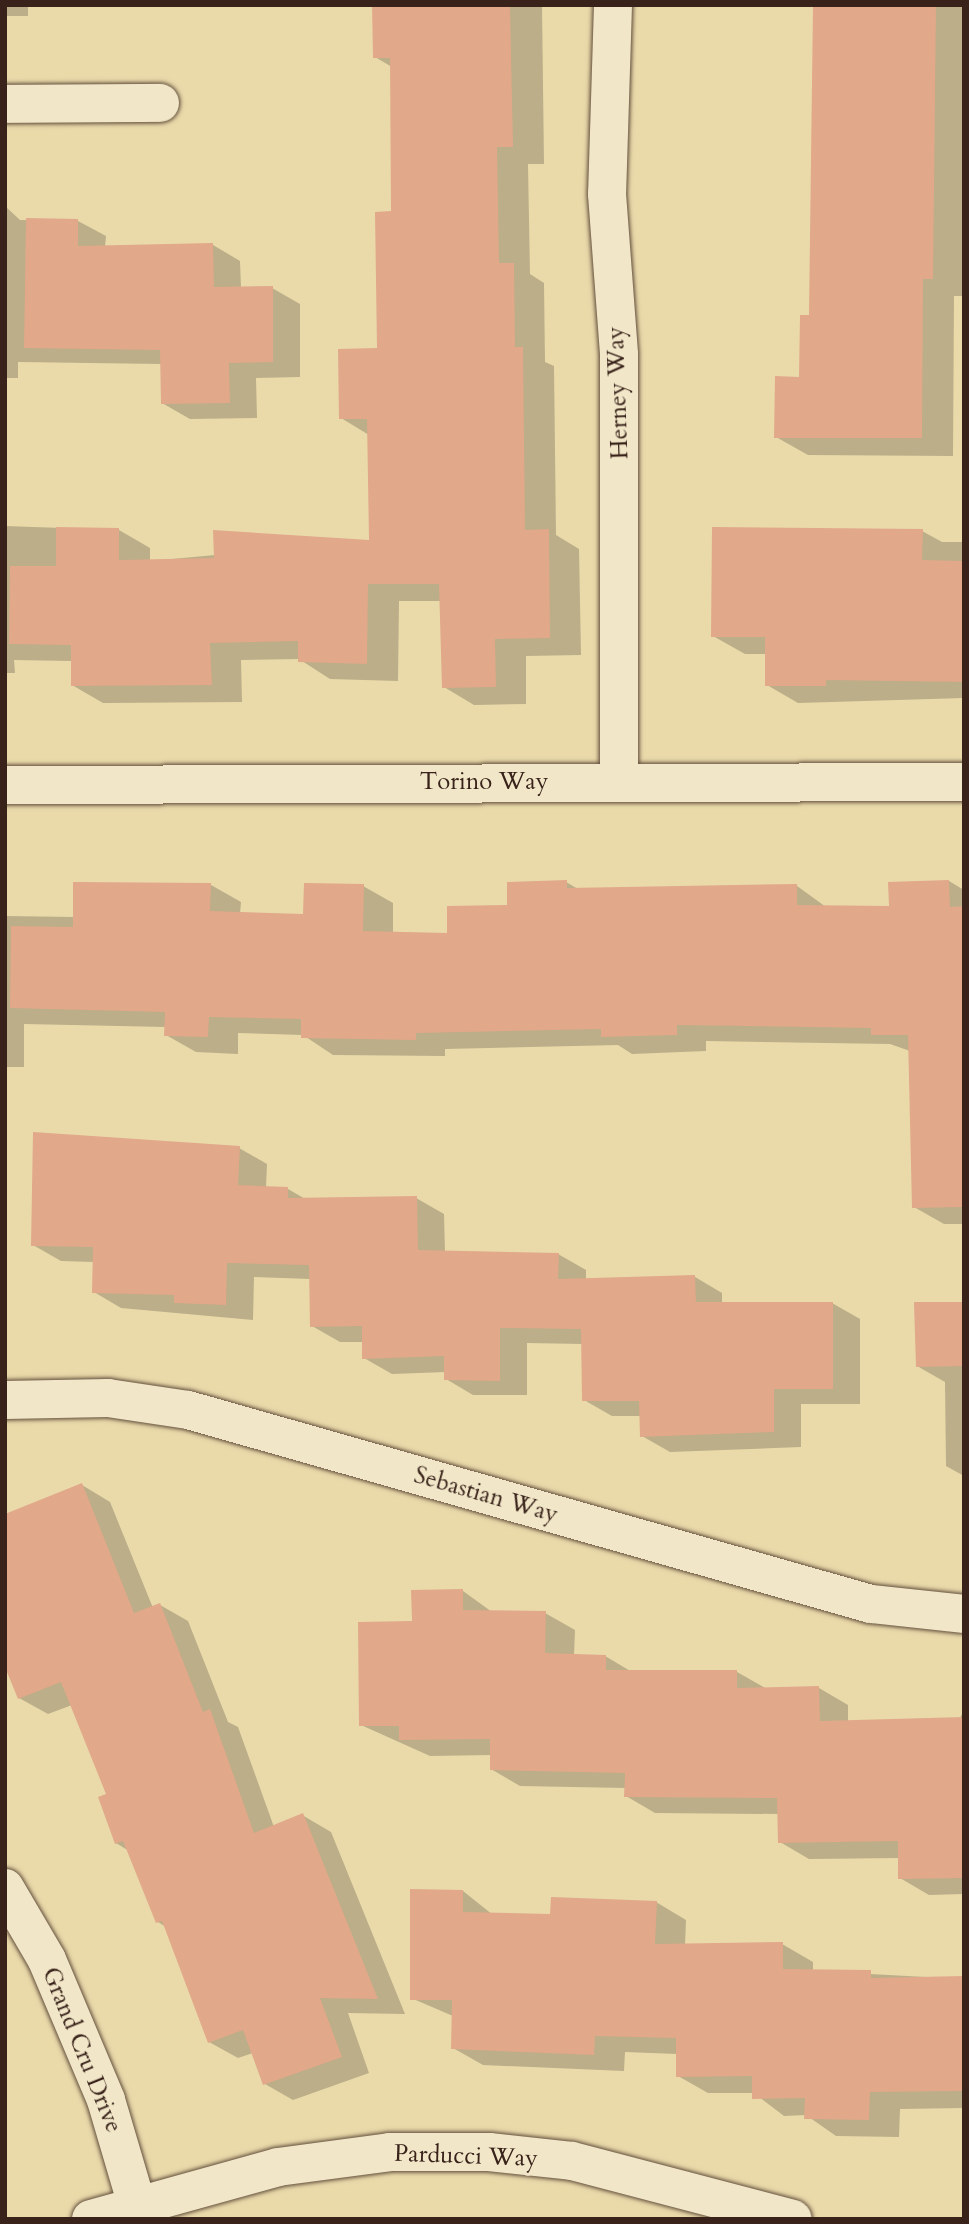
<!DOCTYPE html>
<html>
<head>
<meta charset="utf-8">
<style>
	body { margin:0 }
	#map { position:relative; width:969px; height:2224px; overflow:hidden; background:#eadaaa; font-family:Cardo,serif }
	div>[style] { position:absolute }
	.shadow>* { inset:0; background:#0003 }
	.building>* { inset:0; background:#e1a88a }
	.roads { filter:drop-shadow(0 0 2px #64503e) drop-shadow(0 0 2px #64503e) }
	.minor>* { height:38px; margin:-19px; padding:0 19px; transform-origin:19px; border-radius:19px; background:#f1e7c8 }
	span { translate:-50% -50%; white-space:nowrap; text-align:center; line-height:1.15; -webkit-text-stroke:6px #f1e7c8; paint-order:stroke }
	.street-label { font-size:24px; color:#38221a }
	.frame { position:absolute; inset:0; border:7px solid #38221a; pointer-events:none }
</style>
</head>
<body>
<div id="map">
	<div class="shadow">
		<i style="clip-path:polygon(5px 5px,28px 5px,28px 16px,5px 16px)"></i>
		<i style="clip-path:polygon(374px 5px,542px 5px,544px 164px,528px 164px,530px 274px,544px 283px,545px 362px,554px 366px,556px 535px,579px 549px,581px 655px,526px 656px,526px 704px,474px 705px,444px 687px,442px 601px,399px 601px,398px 681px,330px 679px,299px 659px,241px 660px,242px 702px,103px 703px,72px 685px,72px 661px,14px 660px,15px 673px,5px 673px,5px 526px,119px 530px,150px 548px,150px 561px,370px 541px,369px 435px,341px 418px,379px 350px,393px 213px,392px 67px,375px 57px)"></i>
		<i style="clip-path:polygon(815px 5px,964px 5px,964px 296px,954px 296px,953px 456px,808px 455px,776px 437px,801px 379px,810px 317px)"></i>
		<i style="clip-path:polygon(5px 206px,20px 220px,78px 221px,106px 236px,105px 247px,213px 245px,240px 261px,241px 288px,272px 288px,300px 304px,300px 377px,256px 378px,257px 418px,190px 419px,162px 403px,162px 364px,18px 362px,18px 378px,5px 378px)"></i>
		<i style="clip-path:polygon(922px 531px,942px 542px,964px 542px,964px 698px,798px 703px,767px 685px,767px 654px,745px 654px,713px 636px)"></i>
		<i style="clip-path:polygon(949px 881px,964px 890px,964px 1224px,944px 1224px,914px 1207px,910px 1051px,890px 1044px,706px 1041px,706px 1051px,632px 1054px,618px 1045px,445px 1049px,445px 1056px,333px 1055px,303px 1035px,238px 1033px,238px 1054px,196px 1052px,166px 1035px,166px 1027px,24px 1024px,24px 1067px,5px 1067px,5px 916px,75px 917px,211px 885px,241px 902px,240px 914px,305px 916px,363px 886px,393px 903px,393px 934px,449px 934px,566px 882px,578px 889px,797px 886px,826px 907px,890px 908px)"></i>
		<i style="clip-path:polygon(239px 1148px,267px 1164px,266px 1188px,288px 1189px,307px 1200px,416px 1198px,444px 1214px,445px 1252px,558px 1254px,586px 1270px,586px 1280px,695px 1277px,722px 1293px,722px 1303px,832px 1303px,860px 1319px,860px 1404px,801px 1404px,801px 1447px,670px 1452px,642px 1436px,641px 1416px,612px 1416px,584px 1400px,583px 1344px,527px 1343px,527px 1395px,473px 1395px,446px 1379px,446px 1372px,392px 1374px,364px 1358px,364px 1342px,340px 1342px,312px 1326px,311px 1279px,254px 1277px,253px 1320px,121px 1308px,94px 1292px,94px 1262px,61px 1261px,33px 1245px)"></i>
		<i style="clip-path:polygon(964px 1303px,964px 1476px,946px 1466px,945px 1382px,917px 1366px)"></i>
		<i style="clip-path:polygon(82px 1485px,110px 1502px,153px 1608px,160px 1605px,188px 1621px,228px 1722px,238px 1727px,274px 1827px,302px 1815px,331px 1832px,405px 2014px,348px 2013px,369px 2073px,293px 2100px,265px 2084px,253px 2053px,238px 2058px,209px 2042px,166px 1927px,158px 1922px,129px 1851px,116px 1843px,108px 1795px,72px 1705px,48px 1714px,19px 1698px)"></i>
		<i style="clip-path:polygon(463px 1591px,492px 1612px,545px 1613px,575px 1630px,574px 1655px,605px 1656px,632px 1672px,737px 1672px,767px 1689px,819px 1688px,848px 1705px,848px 1722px,960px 1718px,964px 1710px,964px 1894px,929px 1895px,900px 1878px,900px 1858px,809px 1859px,780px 1842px,779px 1814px,655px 1813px,626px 1796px,626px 1788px,520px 1786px,491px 1769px,492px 1755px,430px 1756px,361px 1725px,414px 1623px)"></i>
		<i style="clip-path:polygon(463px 1891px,493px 1915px,552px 1916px,656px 1902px,686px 1920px,685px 1945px,782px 1944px,813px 1962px,813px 1971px,964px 1979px,964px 2108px,900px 2109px,899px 2137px,836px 2136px,806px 2115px,784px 2116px,754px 2093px,708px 2093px,678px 2076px,677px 2054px,625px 2052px,624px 2071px,483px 2065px,453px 2048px,453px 2016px,411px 1998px)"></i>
	</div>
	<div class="building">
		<i style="clip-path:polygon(372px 5px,510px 5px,513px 147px,497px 147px,499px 263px,514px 263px,515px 347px,523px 347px,525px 530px,549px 529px,550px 638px,495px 639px,496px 687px,442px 688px,439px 584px,368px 584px,367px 664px,298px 662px,298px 641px,210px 643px,212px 685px,71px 686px,71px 645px,9px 644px,10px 566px,56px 566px,56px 527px,119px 528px,119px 560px,214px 558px,213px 530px,369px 540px,367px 419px,339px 419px,338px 349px,377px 348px,375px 212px,391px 211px,390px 58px,373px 58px)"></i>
		<i style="clip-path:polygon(813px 5px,936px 6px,933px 279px,923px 279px,922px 438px,774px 438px,775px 376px,799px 377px,800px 315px,809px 315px)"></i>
		<i style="clip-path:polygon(26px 218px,78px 219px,78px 246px,213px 243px,214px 287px,273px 286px,273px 362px,229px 363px,230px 403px,161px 404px,160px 350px,24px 348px)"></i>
		<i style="clip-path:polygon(712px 527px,923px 529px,922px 560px,964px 561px,964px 682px,826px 680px,826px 686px,765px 686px,765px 637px,711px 637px)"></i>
		<i style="clip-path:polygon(567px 880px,567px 888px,797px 884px,797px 905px,889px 906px,888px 882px,949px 880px,950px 907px,964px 906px,964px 1207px,912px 1208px,908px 1035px,871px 1035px,871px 1028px,677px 1025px,677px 1035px,601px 1037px,601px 1029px,416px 1033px,416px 1040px,301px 1038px,301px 1019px,209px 1017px,208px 1037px,164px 1036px,165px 1012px,10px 1008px,11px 926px,73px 927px,73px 882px,211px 883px,210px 911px,303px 914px,304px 883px,364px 884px,363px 931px,447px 933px,447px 906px,507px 905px,507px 882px)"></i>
		<i style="clip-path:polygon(33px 1132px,240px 1146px,238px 1185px,288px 1187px,288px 1198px,417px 1196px,418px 1250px,559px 1253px,558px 1279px,695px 1275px,696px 1302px,833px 1302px,833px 1389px,774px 1389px,774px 1432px,640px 1437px,639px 1401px,582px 1401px,581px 1329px,500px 1328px,500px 1381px,444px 1380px,444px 1356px,362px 1359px,362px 1326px,310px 1327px,309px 1265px,227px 1263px,226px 1305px,174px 1303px,174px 1295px,92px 1293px,93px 1247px,31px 1246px)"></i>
		<i style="clip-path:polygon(914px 1302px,964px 1302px,964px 1366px,916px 1367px)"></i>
		<i style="clip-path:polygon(82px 1483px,134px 1613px,160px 1603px,203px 1712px,210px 1709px,254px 1833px,303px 1813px,378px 1999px,320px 1998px,342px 2057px,263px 2085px,243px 2030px,208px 2043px,162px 1921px,156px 1923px,123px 1841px,115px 1844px,98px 1797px,106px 1794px,61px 1682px,18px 1699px,5px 1667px,5px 1514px)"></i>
		<i style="clip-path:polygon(463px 1589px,463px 1610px,546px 1611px,545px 1653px,606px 1655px,606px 1670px,737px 1670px,737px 1688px,819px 1686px,820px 1721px,964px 1717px,964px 1878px,898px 1879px,898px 1841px,778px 1843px,777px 1798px,624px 1797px,625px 1773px,490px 1770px,490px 1739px,399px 1740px,399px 1726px,359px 1726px,358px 1622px,412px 1621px,411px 1590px)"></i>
		<i style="clip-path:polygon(410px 1889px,463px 1890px,463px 1912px,550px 1914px,551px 1897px,657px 1901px,655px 1944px,783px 1942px,783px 1969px,871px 1970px,871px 1978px,964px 1976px,964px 2091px,870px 2092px,869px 2120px,804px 2119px,805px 2098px,752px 2099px,752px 2076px,676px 2077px,676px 2038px,595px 2036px,594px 2055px,451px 2049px,452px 2000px,410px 2000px)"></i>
	</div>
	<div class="roads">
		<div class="minor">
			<i style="left:613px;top:5px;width:189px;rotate:91.8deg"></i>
			<i style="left:607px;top:194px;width:161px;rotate:85.7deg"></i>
			<i style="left:619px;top:355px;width:427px;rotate:90deg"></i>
			<i style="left:5px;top:104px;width:155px;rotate:-0.4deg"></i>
			<i style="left:5px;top:785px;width:959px;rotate:-0.18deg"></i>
			<i style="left:5px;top:1400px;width:103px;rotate:-1.1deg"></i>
			<i style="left:108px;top:1398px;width:81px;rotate:8.5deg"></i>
			<i style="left:188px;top:1410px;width:710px;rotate:15.86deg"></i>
			<i style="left:871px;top:1604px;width:94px;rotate:6.1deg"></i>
			<i style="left:5px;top:1888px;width:83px;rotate:59.7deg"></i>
			<i style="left:47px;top:1960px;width:152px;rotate:67.1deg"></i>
			<i style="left:106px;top:2100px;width:124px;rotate:73.6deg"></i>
			<i style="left:91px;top:2219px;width:194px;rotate:-15.5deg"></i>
			<i style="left:278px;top:2167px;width:113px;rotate:-7.6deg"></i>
			<i style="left:390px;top:2152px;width:99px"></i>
			<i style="left:489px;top:2152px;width:83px;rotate:6.2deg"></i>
			<i style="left:572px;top:2161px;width:228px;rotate:14.7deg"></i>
		</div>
	</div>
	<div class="street-label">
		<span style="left:618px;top:393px;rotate:-92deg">Herney Way</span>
		<span style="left:484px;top:782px">Torino Way</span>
		<span style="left:486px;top:1495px;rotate:16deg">Sebastian Way</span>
		<span style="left:82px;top:2050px;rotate:68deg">Grand Cru Drive</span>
		<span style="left:466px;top:2156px;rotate:2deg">Parducci Way</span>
	</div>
	<div class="frame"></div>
</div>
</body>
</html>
